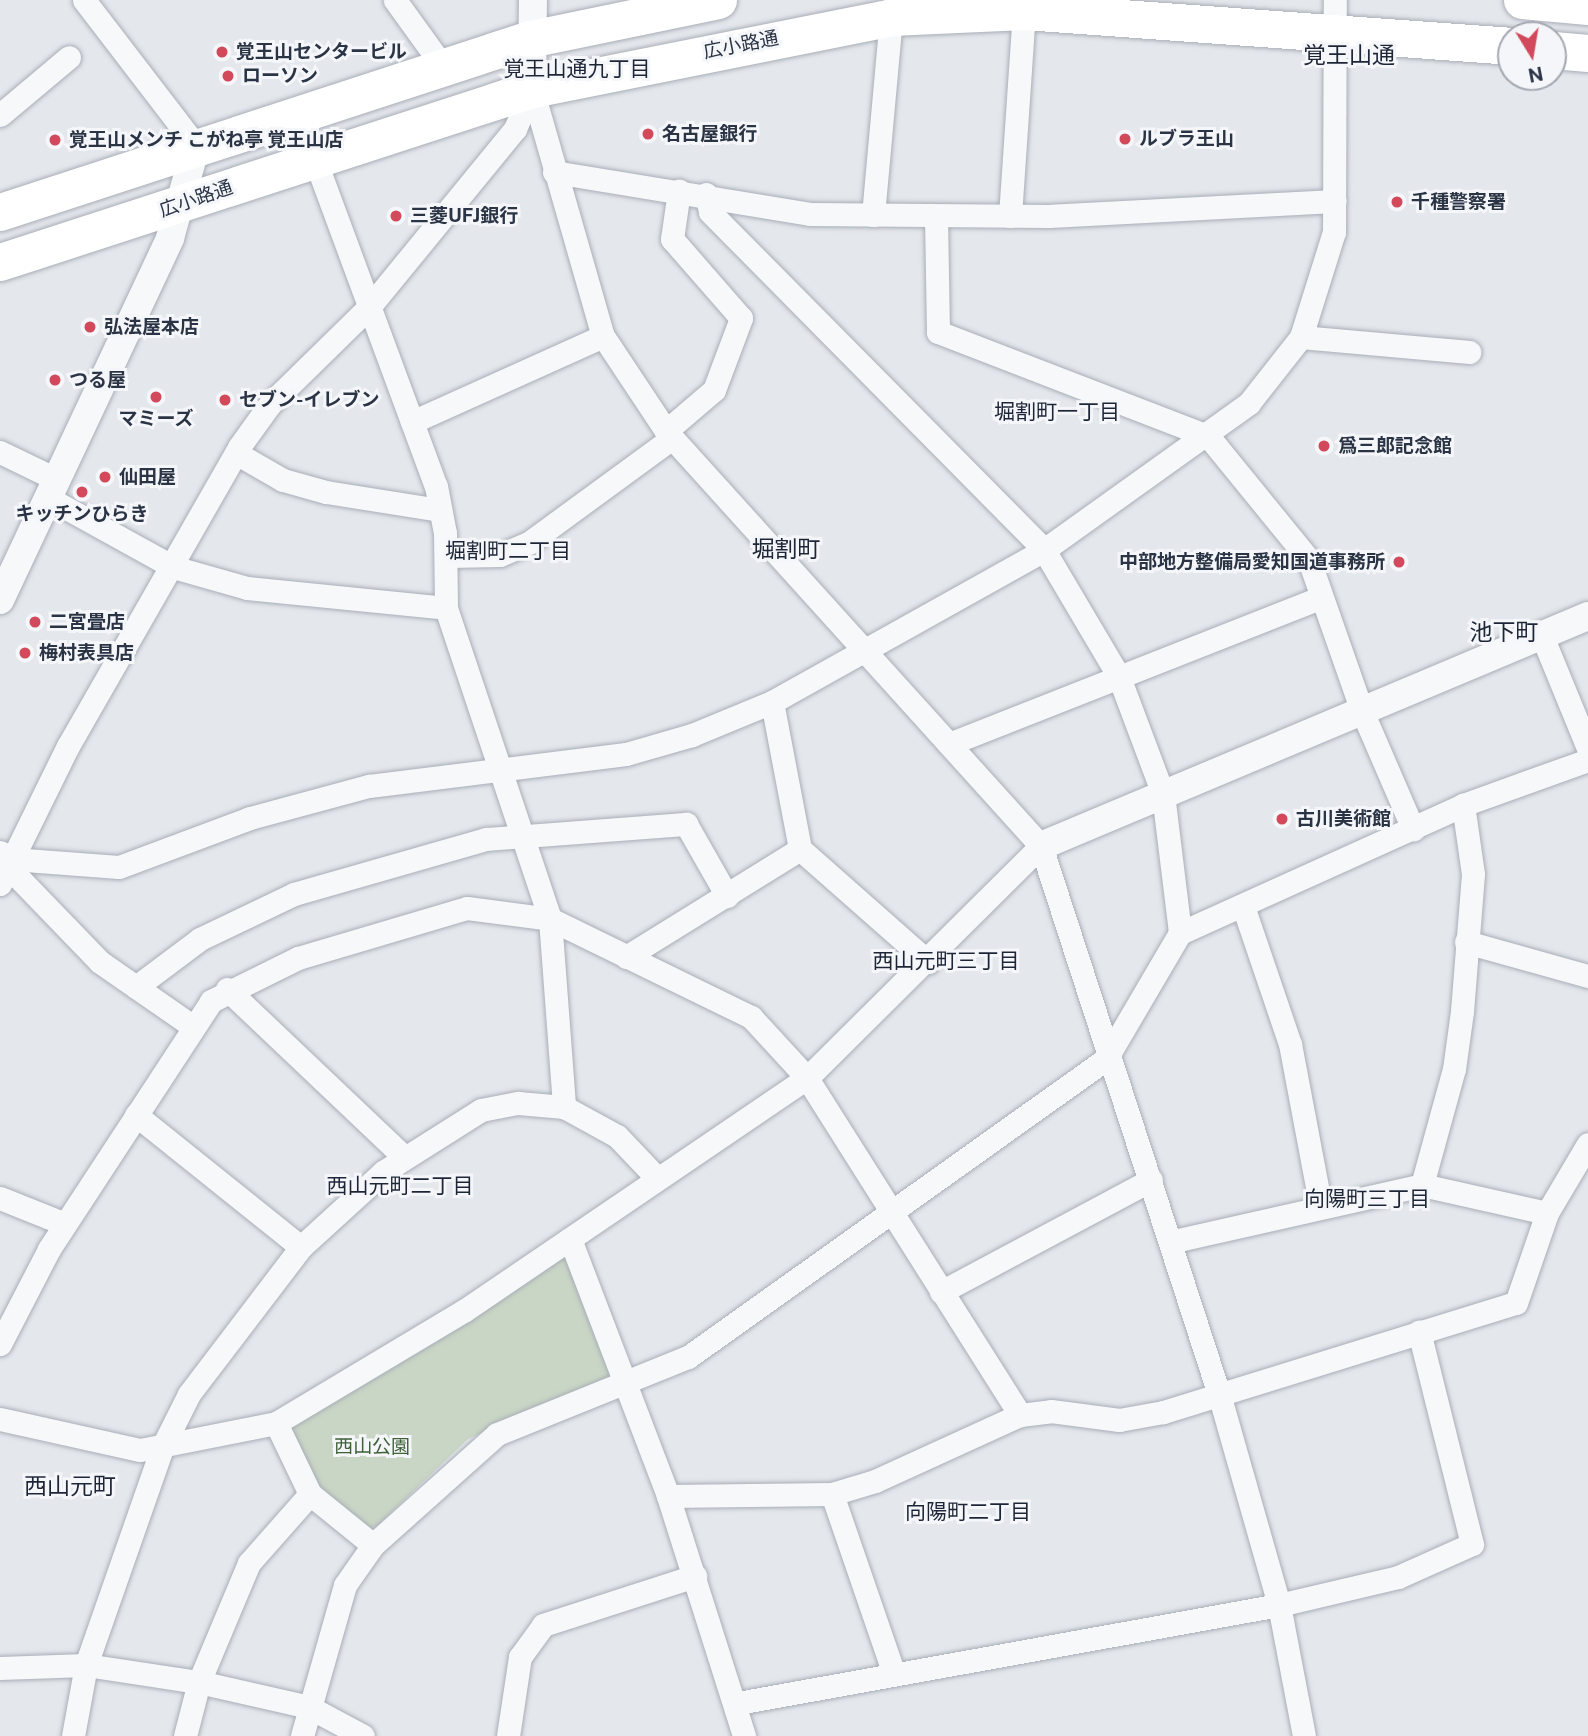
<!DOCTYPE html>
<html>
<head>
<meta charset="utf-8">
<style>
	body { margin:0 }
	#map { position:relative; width:1588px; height:1736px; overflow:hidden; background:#e4e7ec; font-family:"Public Sans","Noto Sans JP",sans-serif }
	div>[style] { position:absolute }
	.green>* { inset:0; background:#c9d6c5 }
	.roads { filter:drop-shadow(0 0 2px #a9aeb7) drop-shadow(0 0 2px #a9aeb7) }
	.minor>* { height:23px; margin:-11.5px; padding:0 11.5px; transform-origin:11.5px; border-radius:11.5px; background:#f7f8fa }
	.tertiary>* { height:28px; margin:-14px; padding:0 14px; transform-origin:14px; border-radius:14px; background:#f7f8fa }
	.primary>* { height:37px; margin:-18.5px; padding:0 18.5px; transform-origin:18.5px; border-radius:18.5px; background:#fff }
	.dots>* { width:19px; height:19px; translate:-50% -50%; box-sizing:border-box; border:4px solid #f4f6f9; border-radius:50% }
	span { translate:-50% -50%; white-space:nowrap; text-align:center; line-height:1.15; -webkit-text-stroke:6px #f4f6f9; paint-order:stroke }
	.street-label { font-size:19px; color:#2b3445 }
	.poi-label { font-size:19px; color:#2b3445; font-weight:700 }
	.left { translate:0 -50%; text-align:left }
	.right { translate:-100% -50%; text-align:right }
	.park-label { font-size:19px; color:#3f6138 }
	.neighbourhood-label { font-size:21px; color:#1d2536 }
	.quarter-label { font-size:23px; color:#1d2536 }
	.north { position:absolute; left:1497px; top:21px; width:70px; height:70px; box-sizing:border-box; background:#f4f6f9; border:2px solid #a4a8b1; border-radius:50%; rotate:169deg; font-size:19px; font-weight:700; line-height:28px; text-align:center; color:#2b3445 }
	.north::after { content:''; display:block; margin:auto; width:24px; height:32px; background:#d1495b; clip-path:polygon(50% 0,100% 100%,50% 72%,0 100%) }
</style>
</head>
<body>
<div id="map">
	<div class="green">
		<i style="clip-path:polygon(562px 1255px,570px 1258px,613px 1375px,468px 1439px,376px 1527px,364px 1529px,318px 1490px,290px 1436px,292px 1426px)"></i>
	</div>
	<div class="roads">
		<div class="minor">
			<i style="left:84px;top:0;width:184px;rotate:52.5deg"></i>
			<i style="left:395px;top:0;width:84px;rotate:54.2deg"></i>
			<i style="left:532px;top:89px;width:257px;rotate:74deg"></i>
			<i style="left:603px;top:336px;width:114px;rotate:56.4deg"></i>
			<i style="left:666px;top:431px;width:559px;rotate:47.9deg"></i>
			<i style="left:1041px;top:846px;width:576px;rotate:72.01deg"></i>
			<i style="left:1219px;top:1394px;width:219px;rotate:74.1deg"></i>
			<i style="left:1279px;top:1605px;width:133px;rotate:79.2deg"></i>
			<i style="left:0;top:115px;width:90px;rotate:-40deg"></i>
			<i style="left:314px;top:157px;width:351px;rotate:69.7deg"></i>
			<i style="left:436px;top:486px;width:48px;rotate:79.2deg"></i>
			<i style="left:445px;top:533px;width:75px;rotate:89.2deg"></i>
			<i style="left:446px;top:608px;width:328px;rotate:71.5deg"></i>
			<i style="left:550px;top:919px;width:189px;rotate:85.7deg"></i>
			<i style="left:554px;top:172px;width:259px;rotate:9.3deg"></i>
			<i style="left:810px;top:214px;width:238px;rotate:0.5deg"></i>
			<i style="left:1048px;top:216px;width:287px;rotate:-3deg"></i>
			<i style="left:706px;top:194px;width:18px;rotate:77deg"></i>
			<i style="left:710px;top:212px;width:475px;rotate:45.3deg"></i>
			<i style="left:1044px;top:550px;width:147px;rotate:59.4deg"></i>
			<i style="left:1119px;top:677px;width:125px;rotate:69.4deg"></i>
			<i style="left:1163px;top:794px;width:140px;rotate:83deg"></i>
			<i style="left:873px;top:215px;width:199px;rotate:-84.8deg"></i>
			<i style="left:1010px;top:216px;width:205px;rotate:-86.1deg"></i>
			<i style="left:936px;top:217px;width:115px;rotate:89deg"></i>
			<i style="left:938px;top:332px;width:289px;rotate:21.1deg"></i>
			<i style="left:1208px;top:436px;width:160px;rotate:50.8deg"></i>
			<i style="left:1309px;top:560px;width:160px;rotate:70.7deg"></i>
			<i style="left:1362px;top:711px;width:129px;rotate:66.6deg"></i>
			<i style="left:1301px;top:337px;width:169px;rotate:5.1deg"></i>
			<i style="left:412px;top:422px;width:209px;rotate:-24.2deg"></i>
			<i style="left:666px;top:431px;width:63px;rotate:-40.5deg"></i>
			<i style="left:714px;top:390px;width:77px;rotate:-69.4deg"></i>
			<i style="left:741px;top:318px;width:105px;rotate:-131.1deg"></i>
			<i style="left:672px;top:239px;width:49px;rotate:-81.7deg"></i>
			<i style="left:0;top:452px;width:64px;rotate:25.8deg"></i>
			<i style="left:236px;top:453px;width:54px;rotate:29.9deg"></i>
			<i style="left:283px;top:480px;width:45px;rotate:15.6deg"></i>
			<i style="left:326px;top:492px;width:115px;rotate:9deg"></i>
			<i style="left:50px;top:499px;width:141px;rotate:28.9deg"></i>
			<i style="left:173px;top:567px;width:77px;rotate:15.8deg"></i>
			<i style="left:247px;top:588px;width:200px;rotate:5.7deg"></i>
			<i style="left:447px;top:556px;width:53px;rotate:-1.1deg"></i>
			<i style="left:500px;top:555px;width:33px;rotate:-23deg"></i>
			<i style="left:530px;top:542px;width:176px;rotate:-36.2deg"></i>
			<i style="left:1542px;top:636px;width:121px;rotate:67.7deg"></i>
			<i style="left:772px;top:702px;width:150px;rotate:79.2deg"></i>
			<i style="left:800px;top:849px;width:171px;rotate:41.4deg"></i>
			<i style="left:949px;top:744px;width:399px;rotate:-21.5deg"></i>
			<i style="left:0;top:852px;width:14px;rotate:30deg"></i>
			<i style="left:12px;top:859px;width:107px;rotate:4.3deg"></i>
			<i style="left:119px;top:867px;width:140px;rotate:-20.5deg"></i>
			<i style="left:250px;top:818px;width:123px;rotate:-15.1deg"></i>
			<i style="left:369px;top:786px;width:259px;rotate:-7.1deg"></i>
			<i style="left:626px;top:754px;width:69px;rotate:-16.1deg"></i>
			<i style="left:692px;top:735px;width:87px;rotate:-22.4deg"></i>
			<i style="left:772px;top:702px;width:312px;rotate:-29.2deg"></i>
			<i style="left:1044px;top:550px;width:252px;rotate:-35.6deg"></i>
			<i style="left:1249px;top:403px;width:84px;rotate:-51.8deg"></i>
			<i style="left:1301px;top:337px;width:110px;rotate:-72.6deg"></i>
			<i style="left:1334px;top:232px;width:232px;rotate:-89.8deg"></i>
			<i style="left:12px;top:859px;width:15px;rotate:79deg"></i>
			<i style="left:15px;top:874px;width:122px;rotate:46deg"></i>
			<i style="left:100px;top:962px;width:112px;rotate:34.8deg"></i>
			<i style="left:0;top:884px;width:154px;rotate:-63.8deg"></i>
			<i style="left:68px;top:746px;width:344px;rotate:-60.2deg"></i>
			<i style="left:239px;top:447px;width:53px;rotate:-54.2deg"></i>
			<i style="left:270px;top:404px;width:140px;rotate:-44.4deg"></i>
			<i style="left:370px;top:306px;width:229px;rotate:-50.7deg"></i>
			<i style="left:515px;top:129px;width:43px;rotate:-67deg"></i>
			<i style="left:1243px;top:906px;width:146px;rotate:71.2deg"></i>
			<i style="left:1290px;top:1044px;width:162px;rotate:79.3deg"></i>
			<i style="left:1466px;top:942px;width:127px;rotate:15.6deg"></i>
			<i style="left:626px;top:957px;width:205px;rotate:-31.8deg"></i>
			<i style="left:136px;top:987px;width:80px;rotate:-36.9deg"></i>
			<i style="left:200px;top:939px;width:104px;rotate:-25.6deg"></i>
			<i style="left:294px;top:894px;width:200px;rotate:-16deg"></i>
			<i style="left:486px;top:839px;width:201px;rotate:-4.3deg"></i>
			<i style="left:686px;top:824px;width:83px;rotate:60.3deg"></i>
			<i style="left:227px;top:989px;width:244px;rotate:43.5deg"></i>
			<i style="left:136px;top:1115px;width:211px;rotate:38.7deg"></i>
			<i style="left:1422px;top:1185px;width:120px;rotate:-74.6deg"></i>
			<i style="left:1454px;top:1069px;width:59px;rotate:-82.1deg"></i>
			<i style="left:1462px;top:1011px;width:137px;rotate:-85.4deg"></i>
			<i style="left:1473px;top:874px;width:70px;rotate:-98.2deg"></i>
			<i style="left:0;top:1198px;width:70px;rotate:21.8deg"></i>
			<i style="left:570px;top:1239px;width:275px;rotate:69.1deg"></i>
			<i style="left:668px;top:1496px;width:252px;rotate:72.4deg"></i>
			<i style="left:1174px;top:1241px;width:254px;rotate:-12.7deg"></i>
			<i style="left:1422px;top:1185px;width:128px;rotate:12.6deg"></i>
			<i style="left:941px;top:1292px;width:238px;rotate:-28.1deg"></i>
			<i style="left:0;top:1344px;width:107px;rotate:-62.7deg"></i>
			<i style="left:49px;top:1249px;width:296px;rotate:-56.8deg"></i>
			<i style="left:211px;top:1001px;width:97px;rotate:-26.3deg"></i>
			<i style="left:298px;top:958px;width:176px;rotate:-16.5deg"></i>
			<i style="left:467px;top:908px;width:84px;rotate:7.5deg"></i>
			<i style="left:550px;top:919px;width:224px;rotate:26deg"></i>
			<i style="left:751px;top:1017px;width:83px;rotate:47.4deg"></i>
			<i style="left:807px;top:1078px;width:399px;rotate:57.7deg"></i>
			<i style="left:0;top:1419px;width:143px;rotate:12.5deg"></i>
			<i style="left:140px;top:1450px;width:139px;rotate:-11.2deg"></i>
			<i style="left:276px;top:1423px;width:220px;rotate:-30.9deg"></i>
			<i style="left:465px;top:1310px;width:413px;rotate:-34.2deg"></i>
			<i style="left:807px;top:1078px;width:330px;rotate:-44.8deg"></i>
			<i style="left:276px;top:1423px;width:79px;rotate:64.4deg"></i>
			<i style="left:310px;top:1494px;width:81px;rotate:39deg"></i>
			<i style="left:832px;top:1494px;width:190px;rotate:71deg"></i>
			<i style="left:668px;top:1496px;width:164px;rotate:-0.7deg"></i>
			<i style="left:832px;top:1494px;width:45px;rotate:-16.8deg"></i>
			<i style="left:875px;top:1481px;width:159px;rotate:-24.5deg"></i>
			<i style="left:1020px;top:1415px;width:31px;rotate:-7deg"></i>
			<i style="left:1051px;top:1411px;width:69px;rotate:7.5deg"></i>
			<i style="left:1119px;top:1420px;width:45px;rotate:-10.3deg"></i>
			<i style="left:1163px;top:1412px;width:369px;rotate:-17.2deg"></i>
			<i style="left:1516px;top:1303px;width:95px;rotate:-71deg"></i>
			<i style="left:1547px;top:1213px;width:80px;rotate:-59.3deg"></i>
			<i style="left:0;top:1668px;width:86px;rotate:-2deg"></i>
			<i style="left:86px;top:1665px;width:114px;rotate:8.6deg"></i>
			<i style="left:199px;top:1682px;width:113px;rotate:12.8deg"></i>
			<i style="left:309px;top:1707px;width:61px;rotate:28.2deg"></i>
			<i style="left:738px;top:1703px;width:550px;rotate:-10.27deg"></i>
			<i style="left:1279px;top:1605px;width:122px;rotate:-13.2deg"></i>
			<i style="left:1398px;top:1577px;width:81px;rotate:-24deg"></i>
			<i style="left:1472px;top:1544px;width:219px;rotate:-104deg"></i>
			<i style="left:73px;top:1736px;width:72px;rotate:-79.6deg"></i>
			<i style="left:86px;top:1665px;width:230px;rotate:-70.7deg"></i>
			<i style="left:162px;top:1448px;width:60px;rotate:-63.4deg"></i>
			<i style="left:189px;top:1394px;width:185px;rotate:-52.7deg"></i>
			<i style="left:301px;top:1247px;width:111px;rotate:-42.4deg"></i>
			<i style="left:383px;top:1172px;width:116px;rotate:-32.3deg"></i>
			<i style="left:481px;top:1110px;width:38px;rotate:-11deg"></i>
			<i style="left:518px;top:1103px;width:46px;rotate:5deg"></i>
			<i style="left:564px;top:1107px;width:60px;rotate:28.7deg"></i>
			<i style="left:617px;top:1136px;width:58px;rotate:46.4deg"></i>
			<i style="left:185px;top:1736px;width:56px;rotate:-75.5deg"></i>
			<i style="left:199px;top:1682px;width:129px;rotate:-67.2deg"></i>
			<i style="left:249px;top:1563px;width:92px;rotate:-48.5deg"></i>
			<i style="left:302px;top:1736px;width:157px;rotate:-74.1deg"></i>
			<i style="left:345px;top:1585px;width:49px;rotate:-55deg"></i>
			<i style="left:373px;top:1545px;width:166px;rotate:-41.8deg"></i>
			<i style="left:497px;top:1434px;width:206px;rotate:-22deg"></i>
			<i style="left:688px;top:1357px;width:513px;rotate:-35.49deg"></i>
			<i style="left:1106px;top:1059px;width:146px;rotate:-59.6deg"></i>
			<i style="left:1180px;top:933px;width:311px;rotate:-24.3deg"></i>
			<i style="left:1463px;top:805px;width:133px;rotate:-19.8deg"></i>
			<i style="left:508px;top:1736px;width:80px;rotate:-81.4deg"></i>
			<i style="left:520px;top:1657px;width:39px;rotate:-54deg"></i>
			<i style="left:543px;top:1625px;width:160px;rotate:-17.9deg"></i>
		</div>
		<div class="tertiary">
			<i style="left:532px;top:89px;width:89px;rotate:-89.4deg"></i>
			<i style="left:0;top:600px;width:400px;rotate:-64.8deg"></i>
			<i style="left:170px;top:238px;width:96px;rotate:-74.2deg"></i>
			<i style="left:1041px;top:846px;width:593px;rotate:-22.81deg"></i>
		</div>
		<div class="primary">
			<i style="left:1522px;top:0;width:66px;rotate:5.2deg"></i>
			<i style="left:1553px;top:50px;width:35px;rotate:5deg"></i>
			<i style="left:0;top:212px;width:558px;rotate:-18.08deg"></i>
			<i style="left:530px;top:39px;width:192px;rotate:-11.7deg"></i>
			<i style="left:0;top:262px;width:559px;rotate:-18.01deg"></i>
			<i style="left:532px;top:89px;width:366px;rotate:-11.3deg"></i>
			<i style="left:891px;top:17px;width:133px;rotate:-2.6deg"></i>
			<i style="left:1024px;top:11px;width:488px;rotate:4.1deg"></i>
		</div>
	</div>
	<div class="dots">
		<i style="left:222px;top:52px;background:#d1495b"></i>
		<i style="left:228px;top:76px;background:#d1495b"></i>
		<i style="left:648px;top:134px;background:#d1495b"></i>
		<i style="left:1125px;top:139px;background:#d1495b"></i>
		<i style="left:55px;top:140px;background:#d1495b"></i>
		<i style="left:1397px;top:202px;background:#d1495b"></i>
		<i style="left:396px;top:216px;background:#d1495b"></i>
		<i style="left:90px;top:327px;background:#d1495b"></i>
		<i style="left:55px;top:380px;background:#d1495b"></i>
		<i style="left:156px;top:397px;background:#d1495b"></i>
		<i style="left:225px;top:400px;background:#d1495b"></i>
		<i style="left:1324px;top:446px;background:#d1495b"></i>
		<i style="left:105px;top:477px;background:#d1495b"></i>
		<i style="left:82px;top:492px;background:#d1495b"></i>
		<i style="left:1399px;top:562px;background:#d1495b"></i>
		<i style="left:35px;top:622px;background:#d1495b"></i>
		<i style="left:25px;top:653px;background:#d1495b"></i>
		<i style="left:1282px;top:819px;background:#d1495b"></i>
	</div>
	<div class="street-label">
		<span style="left:741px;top:45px;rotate:-11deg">広小路通</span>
		<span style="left:196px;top:199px;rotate:-19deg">広小路通</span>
	</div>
	<div class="poi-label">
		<span class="left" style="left:236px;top:52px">覚王山センタービル</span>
		<span class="left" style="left:242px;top:76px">ローソン</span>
		<span class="left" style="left:662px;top:134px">名古屋銀行</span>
		<span class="left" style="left:1139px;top:139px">ルブラ王山</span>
		<span class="left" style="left:69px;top:140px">覚王山メンチ こがね亭 覚王山店</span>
		<span class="left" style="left:1411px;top:202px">千種警察署</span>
		<span class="left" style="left:410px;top:216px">三菱UFJ銀行</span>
		<span class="left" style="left:104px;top:327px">弘法屋本店</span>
		<span class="left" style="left:69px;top:380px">つる屋</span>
		<span class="left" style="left:239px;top:400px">セブン-イレブン</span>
		<span style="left:156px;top:419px">マミーズ</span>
		<span class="left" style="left:1338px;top:446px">爲三郎記念館</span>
		<span class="left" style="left:119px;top:477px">仙田屋</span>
		<span style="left:82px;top:514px">キッチンひらき</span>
		<span class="right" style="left:1385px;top:562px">中部地方整備局愛知国道事務所</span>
		<span class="left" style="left:49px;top:622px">二宮畳店</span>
		<span class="left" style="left:39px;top:653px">梅村表具店</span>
		<span class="left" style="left:1296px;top:819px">古川美術館</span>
	</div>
	<div class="park-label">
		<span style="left:372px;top:1447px">西山公園</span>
	</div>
	<div class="neighbourhood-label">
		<span style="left:577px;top:69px">覚王山通九丁目</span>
		<span style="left:1057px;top:412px">堀割町一丁目</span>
		<span style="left:508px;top:551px">堀割町二丁目</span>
		<span style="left:946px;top:961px">西山元町三丁目</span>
		<span style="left:400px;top:1186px">西山元町二丁目</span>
		<span style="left:1367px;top:1199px">向陽町三丁目</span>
		<span style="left:968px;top:1512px">向陽町二丁目</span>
	</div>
	<div class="quarter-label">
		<span style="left:1349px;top:55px">覚王山通</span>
		<span style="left:786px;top:549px">堀割町</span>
		<span style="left:1504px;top:632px">池下町</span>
		<span style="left:70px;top:1486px">西山元町</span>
	</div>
	<div class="north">N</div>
</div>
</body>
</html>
